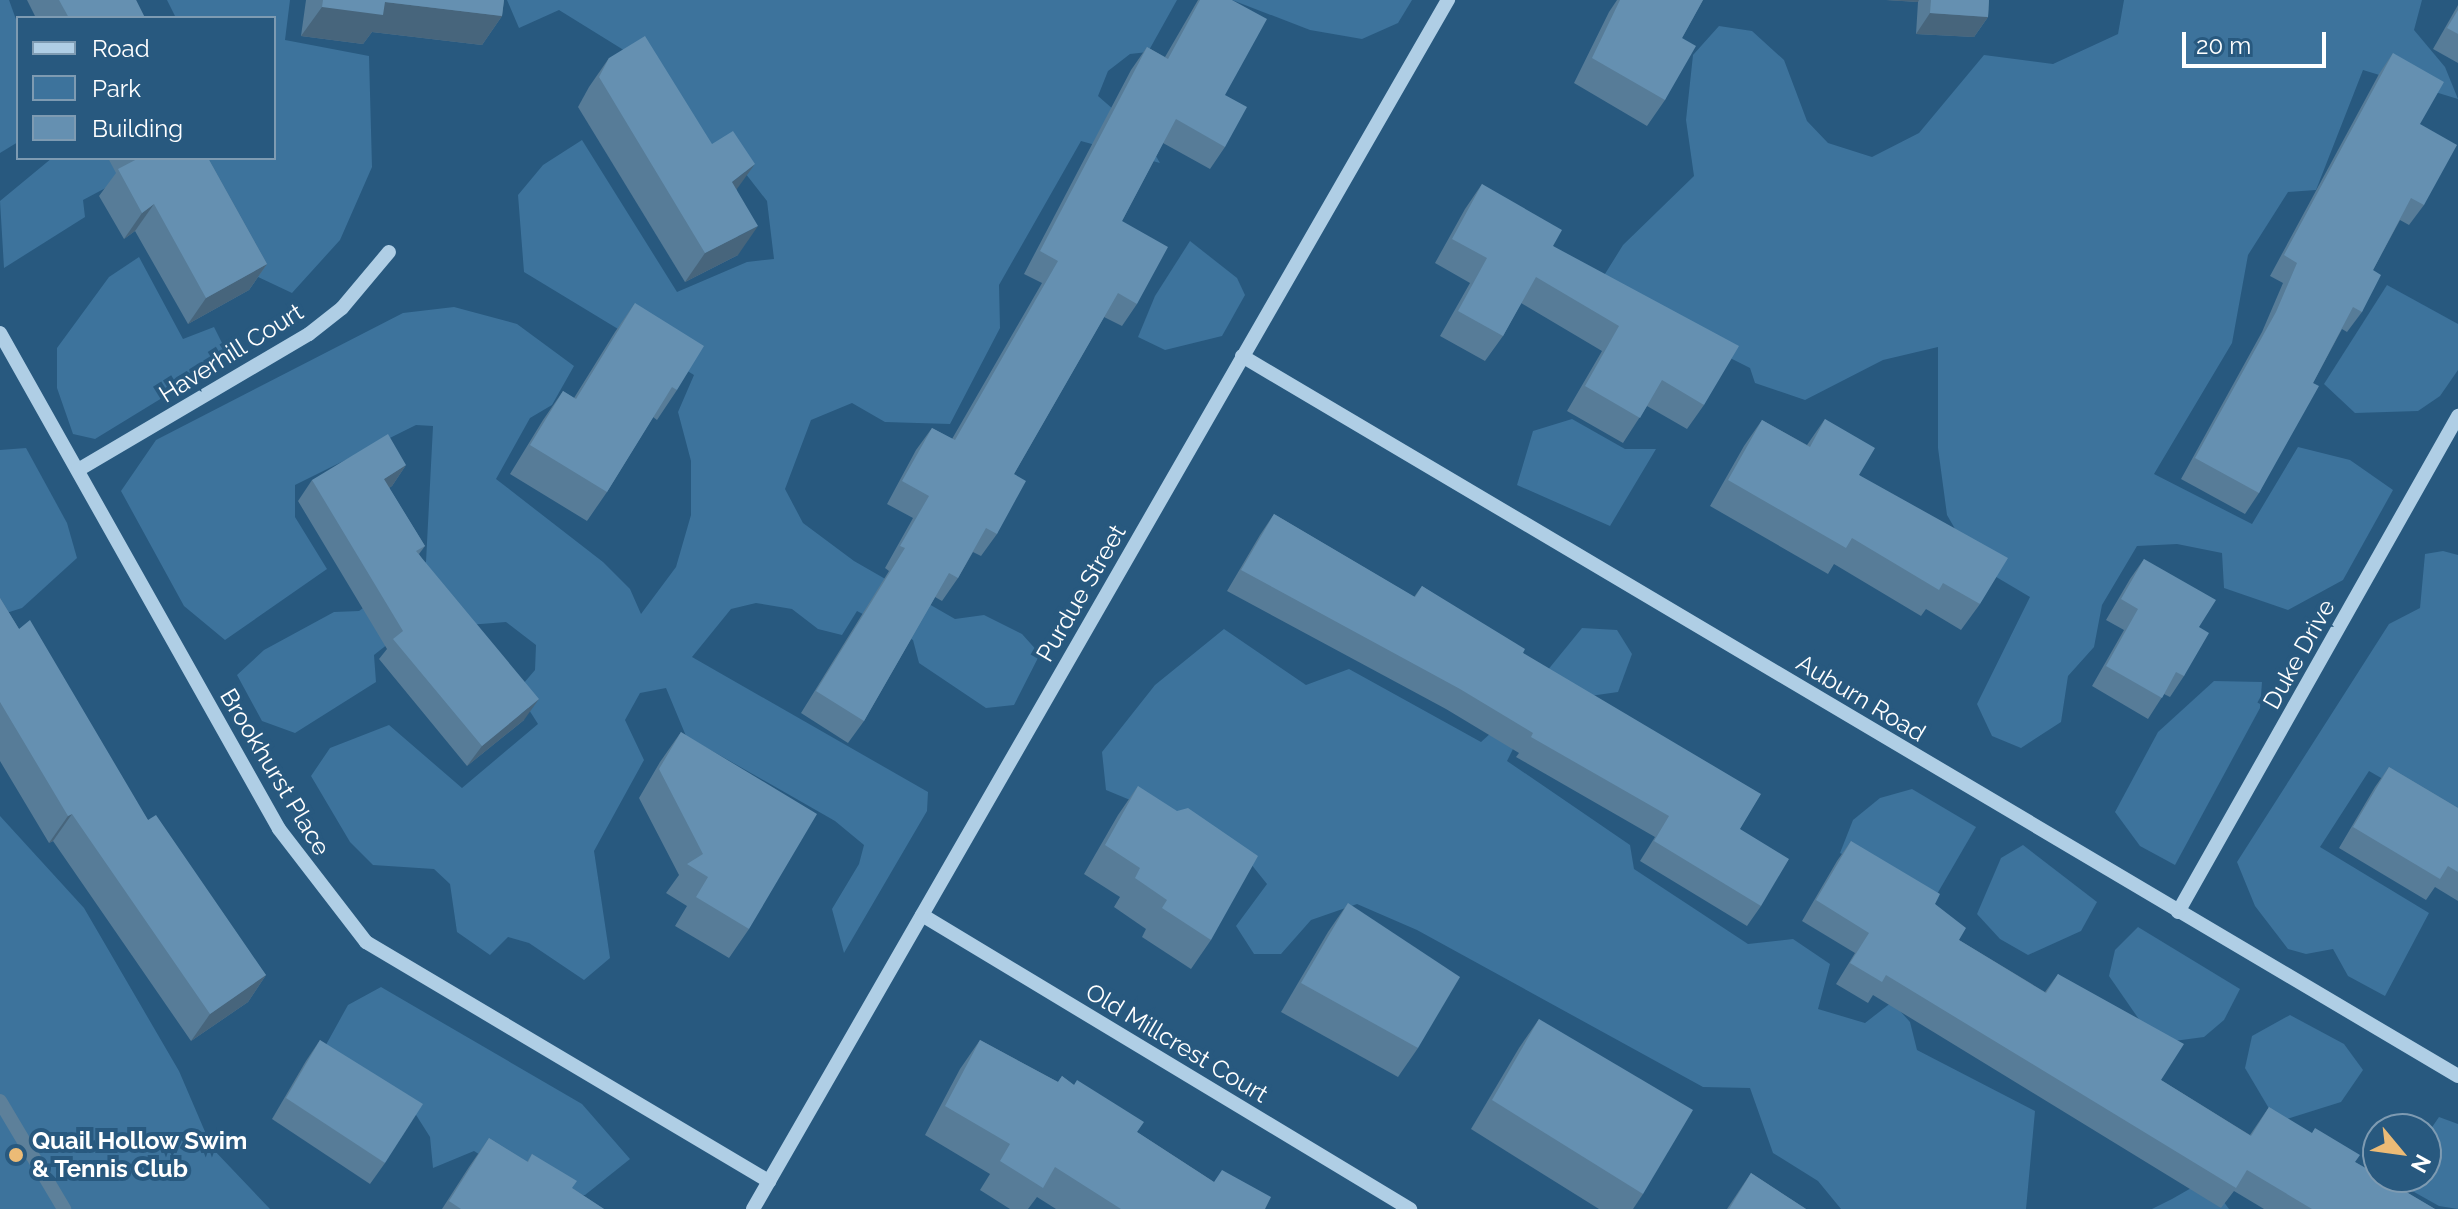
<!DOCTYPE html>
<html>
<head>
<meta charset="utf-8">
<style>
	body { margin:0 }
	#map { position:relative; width:2458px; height:1209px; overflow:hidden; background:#28597f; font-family:Raleway,sans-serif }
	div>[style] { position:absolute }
	.green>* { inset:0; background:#3d739c }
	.stream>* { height:14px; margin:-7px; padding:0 7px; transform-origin:7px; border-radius:7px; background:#5d809a }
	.minor>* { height:14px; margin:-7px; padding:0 7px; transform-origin:7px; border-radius:7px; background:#afcee5 }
	.wall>* { inset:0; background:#577c98 }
	.shaded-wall>* { inset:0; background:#47657c }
	.building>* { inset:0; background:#6590b1 }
	.dots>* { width:22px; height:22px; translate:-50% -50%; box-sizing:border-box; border:4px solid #28597f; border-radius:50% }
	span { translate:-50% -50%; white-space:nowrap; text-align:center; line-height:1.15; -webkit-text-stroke:8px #28597f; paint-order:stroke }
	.street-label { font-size:24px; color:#fff }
	.poi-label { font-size:24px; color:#fff; font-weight:700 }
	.left { translate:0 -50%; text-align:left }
	.legend { position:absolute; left:16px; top:16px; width:260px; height:144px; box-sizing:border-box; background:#28597f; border:2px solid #7e9bb2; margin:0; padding:10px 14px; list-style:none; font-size:24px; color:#fff }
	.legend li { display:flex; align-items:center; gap:16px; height:40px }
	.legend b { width:40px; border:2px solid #7e9bb2 }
	.north { position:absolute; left:2362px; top:1113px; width:80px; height:80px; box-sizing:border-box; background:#28597f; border:2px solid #7e9bb2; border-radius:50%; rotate:119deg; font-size:22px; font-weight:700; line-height:32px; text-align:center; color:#fff }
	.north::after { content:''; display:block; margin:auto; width:28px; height:36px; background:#ecbb76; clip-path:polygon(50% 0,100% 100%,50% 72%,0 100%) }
	.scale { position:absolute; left:2182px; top:32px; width:144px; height:36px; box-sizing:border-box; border:4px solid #fff; border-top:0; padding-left:10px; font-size:24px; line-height:28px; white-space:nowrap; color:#fff; -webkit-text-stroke:6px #28597f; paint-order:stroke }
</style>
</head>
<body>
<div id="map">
	<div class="green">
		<i style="clip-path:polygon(0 0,9px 0,18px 25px,18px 142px,0 153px)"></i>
		<i style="clip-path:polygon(167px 0,290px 0,285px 40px,369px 56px,372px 167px,340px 240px,292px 293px,256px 276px,189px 158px,274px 158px,274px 18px,176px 18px)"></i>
		<i style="clip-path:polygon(507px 0,1177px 0,1148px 52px,1130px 54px,1108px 71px,1098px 96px,1145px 137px,1160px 163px,1081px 141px,999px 285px,1000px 328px,950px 424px,885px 422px,852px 403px,811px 420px,785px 489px,803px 523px,854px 561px,955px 619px,984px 615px,1022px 634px,1040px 654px,1014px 705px,986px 708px,919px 663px,913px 640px,857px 611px,842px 635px,818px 629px,792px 609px,756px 603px,731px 609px,692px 657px,928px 792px,927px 811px,844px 953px,832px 909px,859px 864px,864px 845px,835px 821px,686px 736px,666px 688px,640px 693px,625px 720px,644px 760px,594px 851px,610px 958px,584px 980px,529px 943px,508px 937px,490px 955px,457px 932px,450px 884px,434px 869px,373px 865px,350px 842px,311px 776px,330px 748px,389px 725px,462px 788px,538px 724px,517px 691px,535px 670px,536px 645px,506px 622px,468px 625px,441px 602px,374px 655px,376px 682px,295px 733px,262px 721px,237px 675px,264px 650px,334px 612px,359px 611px,426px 562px,433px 426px,416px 425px,295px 485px,295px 517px,327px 569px,225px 640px,184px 606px,121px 491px,156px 440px,403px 313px,454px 307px,517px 324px,574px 366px,552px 405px,530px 418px,496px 479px,603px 562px,630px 589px,641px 614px,676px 567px,691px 515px,691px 461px,678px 412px,694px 375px,524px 272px,518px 195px,543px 165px,582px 140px,677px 292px,747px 262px,774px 259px,767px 201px,742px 169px,710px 145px,643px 62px,559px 10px,519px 28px)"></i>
		<i style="clip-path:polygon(1232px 0,1412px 0,1398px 23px,1362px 39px,1310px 30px)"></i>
		<i style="clip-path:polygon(2124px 0,2422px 0,2414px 30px,2445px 67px,2458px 99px,2363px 70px,2316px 190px,2288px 192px,2248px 255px,2232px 343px,2154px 474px,2252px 524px,2298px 447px,2350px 460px,2393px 490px,2343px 580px,2288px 610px,2224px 588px,2222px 553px,2177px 544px,2137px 546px,2102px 605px,2094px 647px,2068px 676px,2061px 722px,2021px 748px,1992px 736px,1977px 704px,2030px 597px,1976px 565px,1947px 515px,1938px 448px,1938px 347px,1883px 360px,1805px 400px,1755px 383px,1750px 368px,1595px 290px,1623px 245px,1694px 176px,1686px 120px,1693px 55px,1719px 26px,1752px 31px,1784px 60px,1807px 121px,1828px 143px,1872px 157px,1919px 133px,1984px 55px,2053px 64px,2118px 34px)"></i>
		<i style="clip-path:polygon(52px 158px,162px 158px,83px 200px,85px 217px,4px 268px,0 201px)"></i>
		<i style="clip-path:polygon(1190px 241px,1237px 278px,1245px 295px,1222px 336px,1165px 350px,1138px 337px,1155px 296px)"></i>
		<i style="clip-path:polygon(139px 257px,183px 339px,214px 327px,229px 357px,95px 439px,73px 434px,57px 388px,57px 348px,109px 277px)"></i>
		<i style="clip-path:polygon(2387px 285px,2458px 324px,2458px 370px,2440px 396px,2418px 411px,2355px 413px,2324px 384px)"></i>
		<i style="clip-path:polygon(1572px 419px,1625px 449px,1656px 449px,1610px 526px,1517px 485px,1533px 431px)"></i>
		<i style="clip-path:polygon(26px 448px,67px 523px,77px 558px,22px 608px,0 615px,0 450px)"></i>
		<i style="clip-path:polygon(2443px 551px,2458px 555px,2458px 822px,2369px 771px,2320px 847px,2429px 913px,2385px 996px,2348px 976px,2333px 949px,2306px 954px,2288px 949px,2255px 906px,2237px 862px,2389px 624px,2420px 608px,2425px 554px)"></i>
		<i style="clip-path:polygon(1582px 628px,1617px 630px,1632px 654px,1618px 692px,1569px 699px,1547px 671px)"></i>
		<i style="clip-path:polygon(1224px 629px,1306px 685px,1349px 669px,1481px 742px,1503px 722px,1522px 731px,1507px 761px,1630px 845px,1634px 869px,1748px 944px,1793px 939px,1830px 964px,1818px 1009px,1865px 1023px,1892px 1002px,1910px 1022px,1917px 1050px,2035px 1111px,2026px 1209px,1841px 1209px,1818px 1181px,1773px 1153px,1750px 1088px,1703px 1087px,1417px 930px,1357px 904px,1311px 920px,1281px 954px,1254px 954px,1236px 926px,1267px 884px,1234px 843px,1106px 790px,1102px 752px,1155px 685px)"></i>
		<i style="clip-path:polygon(2214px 681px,2262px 682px,2260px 708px,2175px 865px,2140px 846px,2115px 812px,2158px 732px)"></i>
		<i style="clip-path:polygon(1912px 789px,1976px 827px,1933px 901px,1840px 853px,1853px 820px,1880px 798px)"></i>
		<i style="clip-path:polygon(0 816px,84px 908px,179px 1071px,212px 1148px,270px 1209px,0 1209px)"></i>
		<i style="clip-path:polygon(2023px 845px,2097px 902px,2081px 931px,2028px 955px,2000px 939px,1977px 914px,2001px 858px)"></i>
		<i style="clip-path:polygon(2138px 927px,2240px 989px,2224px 1020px,2204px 1037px,2174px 1041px,2145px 1028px,2109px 976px,2115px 950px)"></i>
		<i style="clip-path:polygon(381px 987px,582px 1104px,630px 1159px,585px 1195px,543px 1195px,474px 1151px,433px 1168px,430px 1137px,406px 1099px,322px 1052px,348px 1005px)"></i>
		<i style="clip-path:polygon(2290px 1015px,2344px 1044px,2363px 1070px,2341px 1102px,2277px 1122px,2245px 1068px,2252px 1036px)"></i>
		<i style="clip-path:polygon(2439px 1117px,2458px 1124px,2458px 1209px,2439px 1206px,2407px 1188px,2407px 1177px,2426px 1177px,2426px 1136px)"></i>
		<i style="clip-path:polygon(2207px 1179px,2229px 1209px,2152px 1209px,2172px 1199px)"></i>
	</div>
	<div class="stream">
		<i style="left:0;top:1101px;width:126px;rotate:59.3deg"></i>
	</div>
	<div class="minor">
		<i style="left:0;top:333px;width:569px;rotate:60.64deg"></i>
		<i style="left:279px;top:829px;width:143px;rotate:52.4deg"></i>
		<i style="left:366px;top:942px;width:469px;rotate:30.7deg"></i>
		<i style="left:1242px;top:356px;width:1413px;rotate:30.63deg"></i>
		<i style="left:78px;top:470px;width:268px;rotate:-30.5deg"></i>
		<i style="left:309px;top:334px;width:42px;rotate:-38.2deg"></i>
		<i style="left:342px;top:308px;width:73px;rotate:-50deg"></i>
		<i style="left:2178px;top:912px;width:570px;rotate:-60.55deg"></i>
		<i style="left:922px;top:915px;width:570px;rotate:31.07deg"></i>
		<i style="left:753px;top:1209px;width:1395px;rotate:-60.11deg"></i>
	</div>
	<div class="wall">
		<i style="clip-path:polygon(27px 0,136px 0,145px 18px,36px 18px)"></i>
		<i style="clip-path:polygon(306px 0,504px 0,502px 16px,482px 45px,372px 32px,363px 44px,301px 36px)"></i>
		<i style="clip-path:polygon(1198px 0,1232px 0,1225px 95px,1225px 147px,1210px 169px,1163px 143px,1122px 221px,1137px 304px,1122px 326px,1104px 317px,1014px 474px,997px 534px,981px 556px,973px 552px,958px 578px,942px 601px,935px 597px,864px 721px,848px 743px,801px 713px,889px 571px,885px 568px,913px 518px,887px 504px,916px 450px,932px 428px,952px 439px,1042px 283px,1024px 274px,1131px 70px,1147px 47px,1165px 57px)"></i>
		<i style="clip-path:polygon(1617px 0,1703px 0,1682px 38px,1665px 100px,1647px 126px,1574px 83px,1609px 12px)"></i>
		<i style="clip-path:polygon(1886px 0,1989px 0,1988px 17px,1974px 37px,1916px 34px,1918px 2px)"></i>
		<i style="clip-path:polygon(2458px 5px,2458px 63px,2433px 49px)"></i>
		<i style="clip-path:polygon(2393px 53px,2420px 124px,2424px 205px,2409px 225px,2400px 220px,2373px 270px,2362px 312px,2347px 332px,2342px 329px,2313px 383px,2259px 493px,2245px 514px,2181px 479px,2262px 332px,2283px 283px,2270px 276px,2379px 74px)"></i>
		<i style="clip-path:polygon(609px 58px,737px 190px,738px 255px,685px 282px,578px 107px,589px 87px)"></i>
		<i style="clip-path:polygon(108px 158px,208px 158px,267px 264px,249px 290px,188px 324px,135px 231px,124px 239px,99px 196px,116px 173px)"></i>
		<i style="clip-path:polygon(1482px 184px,1553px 246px,1704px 405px,1687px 429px,1647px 406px,1623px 443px,1567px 411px,1602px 351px,1521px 303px,1503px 336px,1485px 361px,1440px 336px,1470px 283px,1435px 263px,1465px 209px)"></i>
		<i style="clip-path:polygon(635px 303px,677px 390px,657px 420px,653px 417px,607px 492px,587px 521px,510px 474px,543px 420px,563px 391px,574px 398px,615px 332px)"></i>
		<i style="clip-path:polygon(1825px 419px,1859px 475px,1980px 604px,1961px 630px,1926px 609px,1921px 616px,1834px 564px,1828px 574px,1710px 506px,1744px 446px,1762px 420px,1807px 445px)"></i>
		<i style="clip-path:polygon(406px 465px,392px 486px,389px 488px,425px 546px,419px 554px,524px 720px,467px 766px,379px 659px,387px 649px,298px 501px,312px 480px)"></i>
		<i style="clip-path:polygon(1274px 514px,1414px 597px,1422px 586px,1523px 653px,1740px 829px,1761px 906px,1747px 926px,1640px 861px,1655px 837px,1516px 757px,1519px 753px,1446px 709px,1227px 591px,1260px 535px)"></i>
		<i style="clip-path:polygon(2144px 559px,2199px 627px,2184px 676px,2170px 697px,2164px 694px,2148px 719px,2092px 686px,2124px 630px,2106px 620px,2130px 579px)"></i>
		<i style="clip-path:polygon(0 598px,19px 629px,148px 820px,266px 975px,248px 1002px,191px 1041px,53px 841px,49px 843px,0 761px)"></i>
		<i style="clip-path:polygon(681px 732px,749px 929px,729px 958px,675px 926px,687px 906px,666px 893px,679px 875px,639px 798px,660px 762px)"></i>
		<i style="clip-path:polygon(2389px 767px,2458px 808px,2458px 901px,2435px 887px,2426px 900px,2339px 848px,2375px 787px)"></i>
		<i style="clip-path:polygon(1138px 786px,1211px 940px,1191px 969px,1142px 937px,1146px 929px,1114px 907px,1120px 897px,1084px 874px,1118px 815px)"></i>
		<i style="clip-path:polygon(1851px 841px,1935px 904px,1959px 940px,2045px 992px,2058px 974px,2161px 1080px,2250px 1135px,2269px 1107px,2355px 1162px,2435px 1209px,2264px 1209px,2234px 1191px,2221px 1208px,1873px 995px,1868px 1003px,1836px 984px,1855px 953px,1802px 921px,1837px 861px)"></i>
		<i style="clip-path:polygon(1348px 903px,1418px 1048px,1398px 1077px,1281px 1012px,1328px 932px)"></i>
		<i style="clip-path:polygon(1539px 1019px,1643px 1194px,1633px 1209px,1599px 1209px,1471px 1129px,1519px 1048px)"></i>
		<i style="clip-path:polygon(320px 1040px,385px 1163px,370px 1184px,272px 1119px,306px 1061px)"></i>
		<i style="clip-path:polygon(980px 1040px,1058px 1082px,1062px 1076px,1137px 1132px,1214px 1182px,1265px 1209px,1056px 1209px,1037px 1197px,1028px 1209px,1010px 1209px,980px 1190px,990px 1174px,925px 1135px,960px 1069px)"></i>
		<i style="clip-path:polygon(489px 1138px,527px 1162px,532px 1154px,572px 1188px,604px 1209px,442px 1209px,469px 1167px)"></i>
		<i style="clip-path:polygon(1751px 1173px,1806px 1209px,1727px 1209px)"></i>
	</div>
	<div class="shaded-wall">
		<i style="clip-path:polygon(1886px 0,1919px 0,1918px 2px)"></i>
		<i style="clip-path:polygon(385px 2px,502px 16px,482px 45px,372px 32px,363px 44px,301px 36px,322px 7px)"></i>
		<i style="clip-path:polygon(1930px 13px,1988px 17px,1974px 37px,1916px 34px)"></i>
		<i style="clip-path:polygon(755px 164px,734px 193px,732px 182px)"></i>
		<i style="clip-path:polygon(154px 204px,135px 231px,124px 239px,142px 213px)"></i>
		<i style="clip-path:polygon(758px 226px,738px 255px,685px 282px,705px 253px)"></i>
		<i style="clip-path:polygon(267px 264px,249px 290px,188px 324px,206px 298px)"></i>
		<i style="clip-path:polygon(406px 465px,392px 486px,370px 500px,384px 479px)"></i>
		<i style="clip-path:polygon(539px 699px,524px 720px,467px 766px,482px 746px)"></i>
		<i style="clip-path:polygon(72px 814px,53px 841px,49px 843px,68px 816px)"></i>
		<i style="clip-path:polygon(266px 975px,248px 1002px,191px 1041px,210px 1014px)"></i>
	</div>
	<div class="building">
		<i style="clip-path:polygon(59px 0,136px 0,145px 18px,69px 18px)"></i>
		<i style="clip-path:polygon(323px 0,504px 0,502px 16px,385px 2px,383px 15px,322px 7px)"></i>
		<i style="clip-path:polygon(1200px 0,1232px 0,1267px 19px,1225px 95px,1247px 107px,1225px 147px,1176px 119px,1122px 221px,1168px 247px,1137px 304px,1118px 293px,1014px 474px,1026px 481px,997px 534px,986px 528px,958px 578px,949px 573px,864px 721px,816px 691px,905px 548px,900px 546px,929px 496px,902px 481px,932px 428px,955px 440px,1058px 261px,1040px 251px,1147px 47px,1168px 59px)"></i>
		<i style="clip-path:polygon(1620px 0,1703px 0,1682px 38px,1696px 46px,1665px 100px,1592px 58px)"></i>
		<i style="clip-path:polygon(1931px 0,1989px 0,1988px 17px,1930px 13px)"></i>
		<i style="clip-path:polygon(2458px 10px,2458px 34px,2447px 28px)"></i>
		<i style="clip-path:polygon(645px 36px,712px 144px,733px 131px,755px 164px,732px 182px,758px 226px,705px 253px,599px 77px,609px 58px)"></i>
		<i style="clip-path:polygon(2393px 53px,2444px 82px,2420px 124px,2457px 145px,2424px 205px,2411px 198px,2373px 270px,2381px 275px,2362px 312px,2353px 307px,2313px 383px,2319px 386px,2259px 493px,2195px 458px,2276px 312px,2297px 263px,2284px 255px)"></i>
		<i style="clip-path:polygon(139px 158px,208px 158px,267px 264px,206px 298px,154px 204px,142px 213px,118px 169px)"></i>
		<i style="clip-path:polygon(1482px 184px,1562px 230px,1553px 246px,1739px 346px,1704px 405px,1662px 380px,1640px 418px,1585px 386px,1619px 326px,1536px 277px,1503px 336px,1458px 311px,1487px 258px,1452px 239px)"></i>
		<i style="clip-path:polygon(635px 303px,704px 346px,677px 390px,672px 387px,607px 492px,530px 445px,563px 391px,576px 399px)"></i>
		<i style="clip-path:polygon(1825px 419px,1875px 448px,1859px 475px,2008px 558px,1980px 604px,1943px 583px,1939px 590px,1852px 538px,1846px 548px,1728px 480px,1762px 420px,1810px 447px)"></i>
		<i style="clip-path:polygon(388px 434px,406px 465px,384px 479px,425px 546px,416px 551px,539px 699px,482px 746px,393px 639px,403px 631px,312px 480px)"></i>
		<i style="clip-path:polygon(1274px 514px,1415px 597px,1422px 586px,1525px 649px,1523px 653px,1761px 794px,1740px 829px,1789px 859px,1761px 906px,1654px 841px,1669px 816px,1531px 737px,1533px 733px,1460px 689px,1241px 570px)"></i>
		<i style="clip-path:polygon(2144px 559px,2216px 600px,2199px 627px,2209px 633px,2184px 676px,2176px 672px,2162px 698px,2106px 666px,2138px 609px,2121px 599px)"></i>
		<i style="clip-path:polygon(0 598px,19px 629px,30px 620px,148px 820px,156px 815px,266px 975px,210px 1014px,72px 814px,68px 816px,0 702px)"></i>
		<i style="clip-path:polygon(681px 732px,817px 814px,749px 929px,696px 897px,708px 877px,687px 864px,703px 854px,659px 769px)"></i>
		<i style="clip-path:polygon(2389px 767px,2458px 808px,2458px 872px,2448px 866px,2440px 879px,2353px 827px)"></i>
		<i style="clip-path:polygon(1138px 786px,1177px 811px,1188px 808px,1258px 856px,1211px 940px,1162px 908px,1167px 900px,1135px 878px,1140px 868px,1105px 845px)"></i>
		<i style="clip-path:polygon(1851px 841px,1940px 894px,1935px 904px,1966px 928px,1959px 940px,2046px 993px,2058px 974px,2184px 1044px,2161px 1080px,2251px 1136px,2269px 1107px,2312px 1133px,2315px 1128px,2360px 1155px,2355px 1162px,2378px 1175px,2378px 1177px,2381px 1177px,2435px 1209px,2312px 1209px,2247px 1170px,2236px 1188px,1886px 975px,1882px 982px,1850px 963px,1869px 933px,1816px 900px)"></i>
		<i style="clip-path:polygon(1348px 903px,1460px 977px,1418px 1048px,1301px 983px)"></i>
		<i style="clip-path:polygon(1539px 1019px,1693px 1110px,1643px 1194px,1492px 1100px)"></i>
		<i style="clip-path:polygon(320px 1040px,423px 1104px,385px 1163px,286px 1098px)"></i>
		<i style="clip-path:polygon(980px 1040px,1058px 1082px,1062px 1076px,1074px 1085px,1077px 1080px,1144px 1122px,1137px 1132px,1214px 1182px,1222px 1170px,1271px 1197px,1265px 1209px,1121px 1209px,1055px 1167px,1043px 1188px,1000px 1161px,1010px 1144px,945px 1106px)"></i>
		<i style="clip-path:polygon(489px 1138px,528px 1162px,532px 1154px,577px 1181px,572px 1188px,604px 1209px,461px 1209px,449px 1201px)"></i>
		<i style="clip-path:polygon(1751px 1173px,1806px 1209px,1729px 1209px)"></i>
	</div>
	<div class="dots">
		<i style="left:16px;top:1155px;background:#ecbb76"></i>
	</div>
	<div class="street-label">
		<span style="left:231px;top:353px;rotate:-32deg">Haverhill Court</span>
		<span style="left:1081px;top:593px;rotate:-60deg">Purdue Street</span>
		<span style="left:2299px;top:654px;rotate:-61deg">Duke Drive</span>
		<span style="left:1861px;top:698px;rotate:31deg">Auburn Road</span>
		<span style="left:275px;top:772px;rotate:59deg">Brookhurst Place</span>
		<span style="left:1177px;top:1043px;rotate:31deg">Old Millcrest Court</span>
	</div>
	<div class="poi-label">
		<span class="left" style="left:32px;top:1155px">Quail Hollow Swim<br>&amp; Tennis Club</span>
	</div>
	<ul class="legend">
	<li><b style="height:10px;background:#afcee5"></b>Road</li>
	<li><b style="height:22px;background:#3d739c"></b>Park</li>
	<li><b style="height:22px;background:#6590b1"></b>Building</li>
	</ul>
	<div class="north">N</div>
	<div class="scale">20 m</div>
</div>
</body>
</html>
